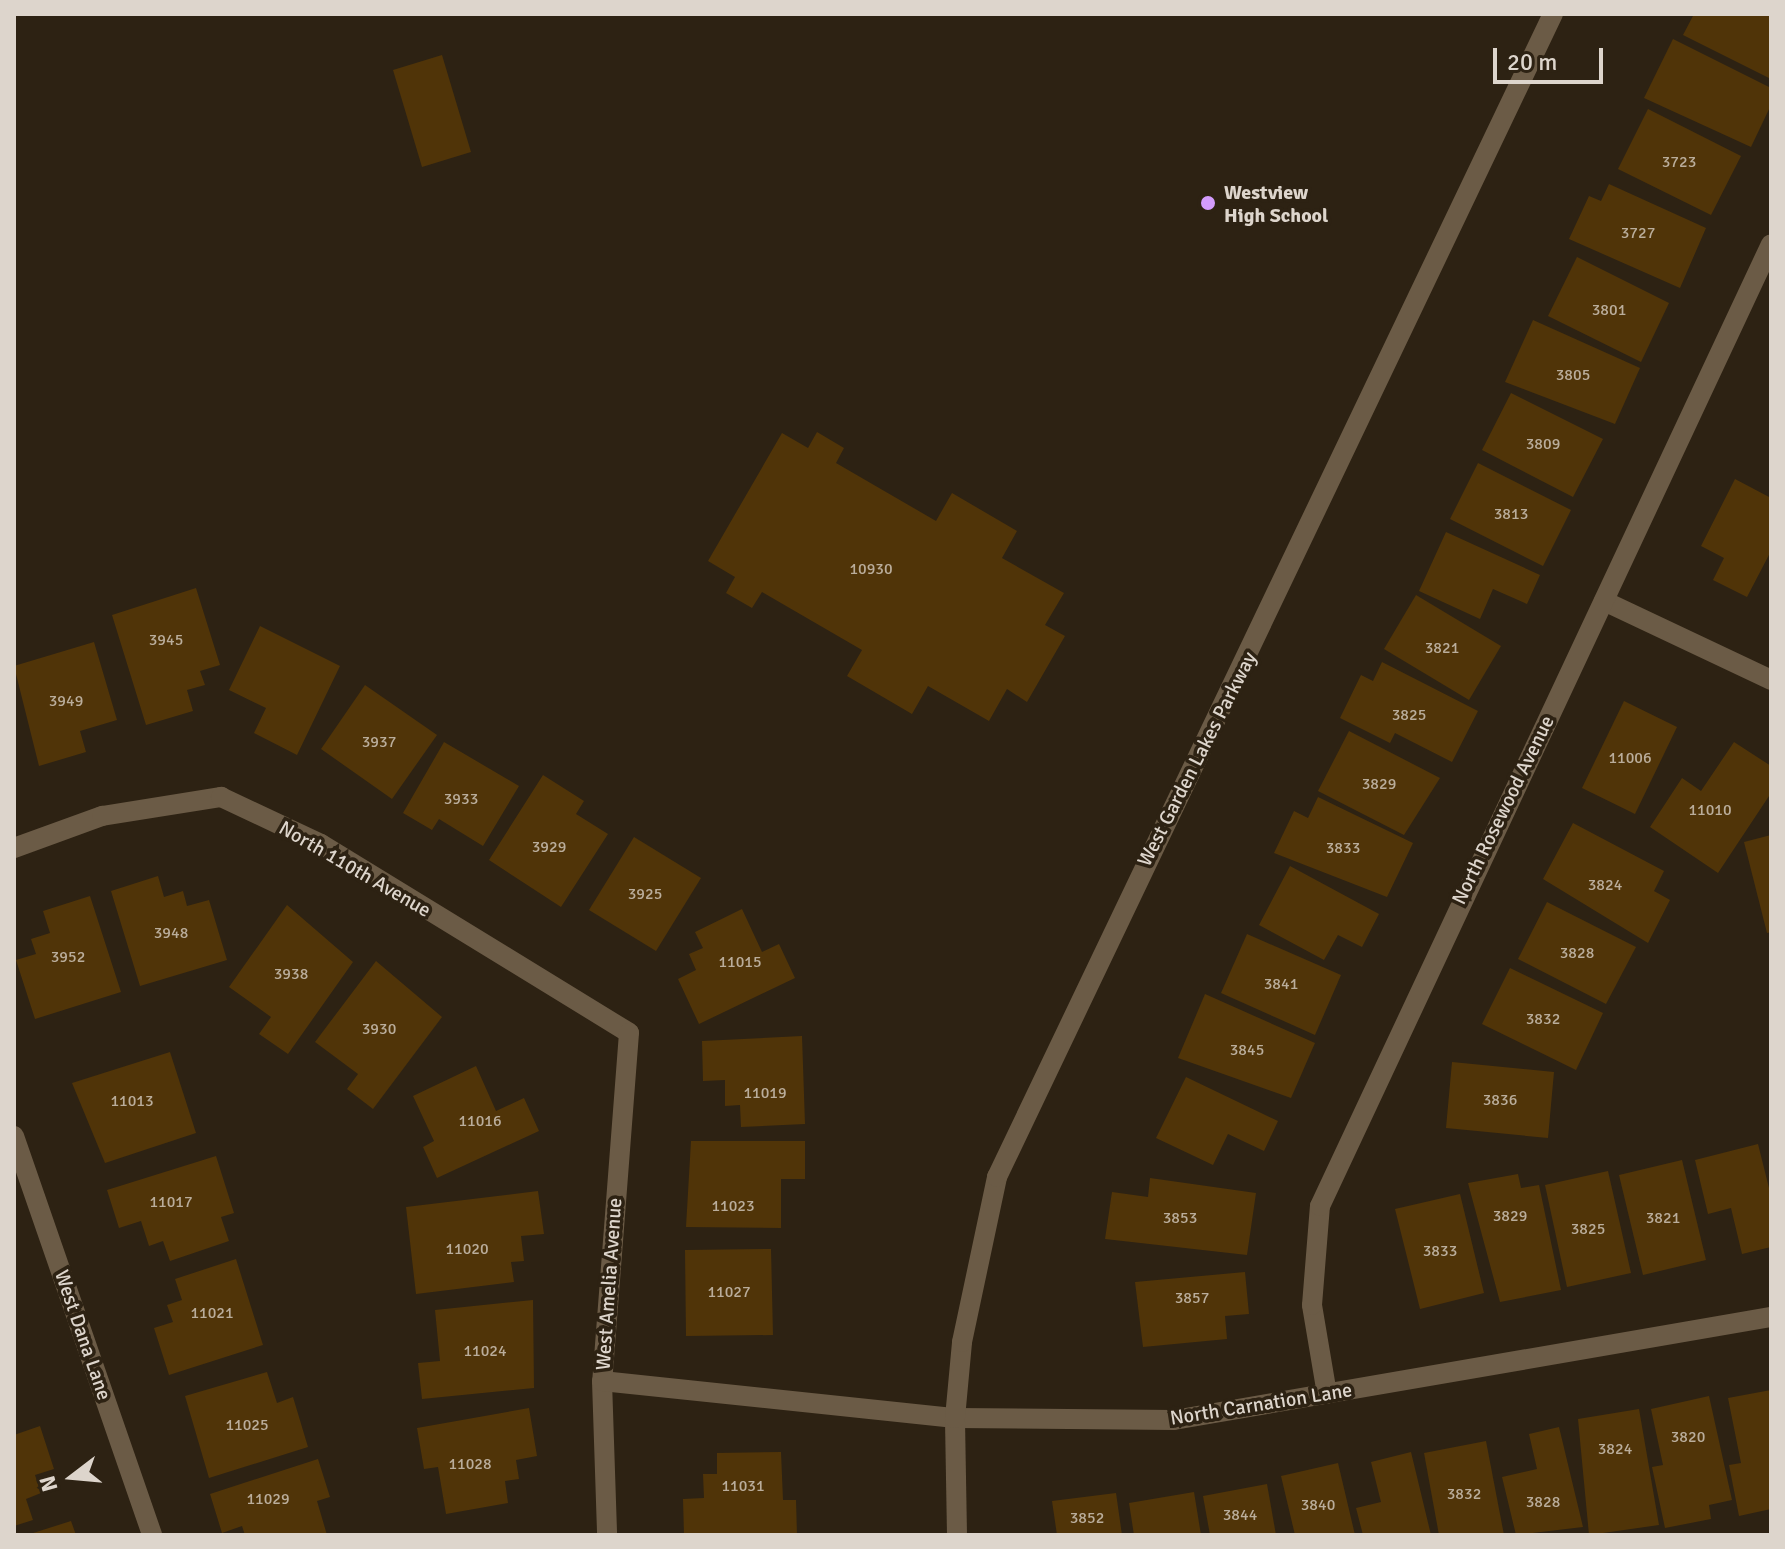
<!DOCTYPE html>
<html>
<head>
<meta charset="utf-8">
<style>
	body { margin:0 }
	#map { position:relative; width:1785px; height:1549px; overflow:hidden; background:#2d2213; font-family:Signika,sans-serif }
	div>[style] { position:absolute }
	.building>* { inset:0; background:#503408 }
	.minor>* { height:20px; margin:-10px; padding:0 10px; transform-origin:10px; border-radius:10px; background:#6b5b46 }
	.tertiary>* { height:20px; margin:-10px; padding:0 10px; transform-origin:10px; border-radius:10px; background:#6b5b46 }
	.dots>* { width:22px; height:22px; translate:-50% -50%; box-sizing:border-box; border:4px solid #2d2213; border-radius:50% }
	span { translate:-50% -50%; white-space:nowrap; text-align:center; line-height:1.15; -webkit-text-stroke:7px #2d2213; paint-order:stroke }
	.number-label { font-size:16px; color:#baad9b }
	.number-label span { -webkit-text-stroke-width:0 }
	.poi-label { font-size:20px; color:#ddd5cc; font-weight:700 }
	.left { translate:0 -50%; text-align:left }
	.street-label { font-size:20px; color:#ddd5cc }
	.frame { position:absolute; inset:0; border:16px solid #ddd5cc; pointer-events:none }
	.north { position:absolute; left:32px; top:1437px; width:80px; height:80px; -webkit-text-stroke:6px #2d2213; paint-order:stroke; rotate:254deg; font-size:22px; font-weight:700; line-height:32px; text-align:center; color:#ddd5cc }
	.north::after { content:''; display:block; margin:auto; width:28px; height:36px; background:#ddd5cc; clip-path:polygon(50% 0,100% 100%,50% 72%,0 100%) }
	.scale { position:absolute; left:1493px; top:48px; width:110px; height:36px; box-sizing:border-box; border:4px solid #ddd5cc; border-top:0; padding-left:10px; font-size:24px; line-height:28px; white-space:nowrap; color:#ddd5cc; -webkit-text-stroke:6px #2d2213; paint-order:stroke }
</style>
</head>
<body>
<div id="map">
	<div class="building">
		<i style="clip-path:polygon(1694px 14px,1771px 14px,1771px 79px,1683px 35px)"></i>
		<i style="clip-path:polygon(1673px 39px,1771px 88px,1771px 105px,1751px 147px,1644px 98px)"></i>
		<i style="clip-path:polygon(442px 55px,471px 152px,422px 167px,393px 70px)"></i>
		<i style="clip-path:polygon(1648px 109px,1741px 156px,1711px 215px,1618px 169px)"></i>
		<i style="clip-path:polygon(1609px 184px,1706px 228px,1680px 288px,1569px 239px,1589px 196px,1601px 201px)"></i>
		<i style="clip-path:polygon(1577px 257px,1669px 303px,1641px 362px,1548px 316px)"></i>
		<i style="clip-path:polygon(1533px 320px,1640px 368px,1615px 424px,1505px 382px)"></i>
		<i style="clip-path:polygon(1511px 393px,1603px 439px,1573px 497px,1482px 450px)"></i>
		<i style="clip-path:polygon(817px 432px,844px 448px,836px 463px,936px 521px,952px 493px,1017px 531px,1002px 558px,1064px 593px,1045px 625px,1065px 636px,1027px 702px,1007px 689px,989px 721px,928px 686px,912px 714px,847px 676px,862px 650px,762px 592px,752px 608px,726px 593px,735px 577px,708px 561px,782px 433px,808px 448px)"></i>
		<i style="clip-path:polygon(1478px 463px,1571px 510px,1543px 566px,1450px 519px)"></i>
		<i style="clip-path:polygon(1735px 479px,1771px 498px,1771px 551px,1747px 597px,1713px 580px,1724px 558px,1701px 546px)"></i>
		<i style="clip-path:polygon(1446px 532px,1540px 575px,1527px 604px,1493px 589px,1480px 619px,1419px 591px)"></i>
		<i style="clip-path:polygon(196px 588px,220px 665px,200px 671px,205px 685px,187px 690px,193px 711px,146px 725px,112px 615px)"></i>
		<i style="clip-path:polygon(1416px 595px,1501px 646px,1469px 700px,1384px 649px)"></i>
		<i style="clip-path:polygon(260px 626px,340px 666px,297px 755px,254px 733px,266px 708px,229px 690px)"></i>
		<i style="clip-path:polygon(94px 642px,117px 720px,80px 731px,86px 752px,39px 766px,14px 666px)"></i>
		<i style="clip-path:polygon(1382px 662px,1478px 711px,1452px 762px,1395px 733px,1390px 743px,1340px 718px,1361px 675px,1373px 681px)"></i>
		<i style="clip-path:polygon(365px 685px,437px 735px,392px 799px,321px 749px)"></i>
		<i style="clip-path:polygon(1624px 701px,1677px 727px,1635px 814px,1582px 788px)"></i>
		<i style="clip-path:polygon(1349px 731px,1440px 778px,1404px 835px,1318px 791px)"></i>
		<i style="clip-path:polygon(444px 742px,519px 786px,483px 846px,439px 819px,432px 830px,403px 813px)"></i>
		<i style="clip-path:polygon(1734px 742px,1771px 766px,1771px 793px,1718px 873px,1650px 827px,1682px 778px,1701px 791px)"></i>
		<i style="clip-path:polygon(543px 775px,584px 801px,576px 814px,608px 834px,561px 907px,489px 860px)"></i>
		<i style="clip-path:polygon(1318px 797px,1413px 843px,1387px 897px,1274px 853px,1294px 811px,1308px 818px)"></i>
		<i style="clip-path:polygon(1573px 823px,1664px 871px,1654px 891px,1670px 900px,1648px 943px,1543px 879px)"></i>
		<i style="clip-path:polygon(1771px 835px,1771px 932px,1767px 933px,1744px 842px)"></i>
		<i style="clip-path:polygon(634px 837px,701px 878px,656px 951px,589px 910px)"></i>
		<i style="clip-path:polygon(1290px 866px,1379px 914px,1362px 947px,1338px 935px,1324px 960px,1259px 925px)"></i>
		<i style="clip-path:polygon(158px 876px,164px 897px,183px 891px,187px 906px,209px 900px,227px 960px,140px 986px,111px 891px)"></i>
		<i style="clip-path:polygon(90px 896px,121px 992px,35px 1019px,16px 960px,36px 954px,31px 939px,50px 933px,43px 911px)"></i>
		<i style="clip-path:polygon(1547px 902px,1636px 947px,1606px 1004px,1518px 959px)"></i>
		<i style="clip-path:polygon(287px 905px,353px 962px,288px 1054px,259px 1034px,271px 1017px,229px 987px)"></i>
		<i style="clip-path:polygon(742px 909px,762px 952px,779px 944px,795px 978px,699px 1024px,678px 979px,696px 970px,689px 954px,703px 948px,695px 932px)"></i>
		<i style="clip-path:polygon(1247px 934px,1341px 975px,1315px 1035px,1221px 993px)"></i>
		<i style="clip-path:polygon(376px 961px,442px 1017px,373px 1109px,347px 1089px,358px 1074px,315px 1042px)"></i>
		<i style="clip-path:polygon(1510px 968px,1603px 1013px,1576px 1070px,1482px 1024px)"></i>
		<i style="clip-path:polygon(1205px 994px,1315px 1043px,1291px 1098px,1178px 1058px)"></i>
		<i style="clip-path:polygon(802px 1036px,805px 1124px,741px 1127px,740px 1105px,725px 1106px,725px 1080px,703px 1081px,702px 1041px)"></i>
		<i style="clip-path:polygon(170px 1052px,196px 1133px,105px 1163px,72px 1083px)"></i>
		<i style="clip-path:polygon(1452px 1062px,1554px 1072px,1548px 1138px,1446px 1128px)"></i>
		<i style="clip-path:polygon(476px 1066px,496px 1111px,524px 1098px,539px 1131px,437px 1178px,423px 1147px,434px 1141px,413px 1096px)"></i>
		<i style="clip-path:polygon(1186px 1077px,1278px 1121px,1264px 1151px,1228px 1134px,1213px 1165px,1156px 1138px)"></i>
		<i style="clip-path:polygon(691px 1141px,805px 1141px,805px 1179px,781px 1179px,781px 1228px,686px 1227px)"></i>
		<i style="clip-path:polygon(1758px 1144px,1771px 1196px,1771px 1247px,1742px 1254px,1731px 1208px,1708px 1214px,1695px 1160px)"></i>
		<i style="clip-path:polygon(216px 1156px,234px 1213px,221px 1217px,229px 1241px,170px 1261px,163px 1241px,149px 1246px,141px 1221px,119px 1228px,107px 1190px)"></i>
		<i style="clip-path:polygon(1682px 1160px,1706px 1260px,1643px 1275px,1619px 1175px)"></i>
		<i style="clip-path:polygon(1608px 1171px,1631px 1273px,1567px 1287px,1545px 1185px)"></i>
		<i style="clip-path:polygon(1518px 1174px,1521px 1188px,1539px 1185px,1561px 1290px,1500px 1302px,1468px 1183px)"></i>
		<i style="clip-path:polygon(1150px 1178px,1256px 1193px,1247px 1255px,1105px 1239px,1112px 1192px,1148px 1197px)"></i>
		<i style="clip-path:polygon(538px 1191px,544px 1234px,521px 1236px,524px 1261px,511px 1262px,514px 1282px,416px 1294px,406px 1207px)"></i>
		<i style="clip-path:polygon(1460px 1194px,1484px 1293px,1420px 1309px,1395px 1209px)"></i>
		<i style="clip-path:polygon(771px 1249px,773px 1335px,686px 1336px,685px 1250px)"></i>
		<i style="clip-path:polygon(236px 1259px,263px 1345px,169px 1375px,154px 1328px,173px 1322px,167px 1305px,182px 1300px,175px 1279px)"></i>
		<i style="clip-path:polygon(1245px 1272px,1249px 1314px,1225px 1316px,1227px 1339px,1143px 1347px,1135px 1282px)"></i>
		<i style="clip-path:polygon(533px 1300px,534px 1388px,422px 1399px,418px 1363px,440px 1361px,435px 1310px)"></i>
		<i style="clip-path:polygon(267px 1372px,277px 1403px,293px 1397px,308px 1447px,209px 1478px,185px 1396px)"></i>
		<i style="clip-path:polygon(1771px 1390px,1771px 1509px,1739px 1516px,1729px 1465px,1741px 1463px,1728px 1398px)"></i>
		<i style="clip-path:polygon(1709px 1396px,1732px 1500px,1709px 1505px,1711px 1519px,1665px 1528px,1652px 1467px,1663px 1465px,1651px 1409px)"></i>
		<i style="clip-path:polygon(529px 1408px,537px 1456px,516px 1460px,519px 1479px,505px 1481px,508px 1503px,446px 1514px,438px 1467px,424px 1469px,417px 1428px)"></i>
		<i style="clip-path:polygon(1639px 1409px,1659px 1525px,1589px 1535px,1578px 1419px)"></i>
		<i style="clip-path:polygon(40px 1426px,54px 1469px,35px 1475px,41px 1493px,26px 1499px,33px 1520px,14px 1526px,14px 1435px)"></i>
		<i style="clip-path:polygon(1559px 1427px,1583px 1527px,1516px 1535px,1502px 1477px,1537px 1469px,1529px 1434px)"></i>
		<i style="clip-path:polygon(1486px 1441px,1504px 1535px,1439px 1535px,1424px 1453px)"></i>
		<i style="clip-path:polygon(781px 1452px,783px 1500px,796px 1500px,797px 1535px,684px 1535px,683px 1499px,704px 1498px,703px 1474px,717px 1474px,717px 1453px)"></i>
		<i style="clip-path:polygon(1411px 1452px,1431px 1535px,1363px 1535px,1356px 1508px,1381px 1502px,1371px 1462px)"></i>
		<i style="clip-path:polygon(318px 1459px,330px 1497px,317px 1501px,327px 1535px,245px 1535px,242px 1526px,222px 1533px,210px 1494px)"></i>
		<i style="clip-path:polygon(1338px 1463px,1355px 1535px,1295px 1535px,1281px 1476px)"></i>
		<i style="clip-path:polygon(1267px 1484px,1276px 1535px,1210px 1535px,1203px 1496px)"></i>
		<i style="clip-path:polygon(1194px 1492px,1201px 1535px,1134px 1535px,1129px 1503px)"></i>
		<i style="clip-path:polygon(1116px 1493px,1122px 1535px,1057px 1535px,1052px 1501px)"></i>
		<i style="clip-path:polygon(71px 1521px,76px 1535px,30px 1535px,30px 1534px)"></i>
	</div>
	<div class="minor">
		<i style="left:1604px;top:601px;width:185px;rotate:25.3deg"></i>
		<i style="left:14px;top:848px;width:94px;rotate:-20deg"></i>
		<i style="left:102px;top:816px;width:121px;rotate:-9.1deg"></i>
		<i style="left:221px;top:797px;width:110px;rotate:25.2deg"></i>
		<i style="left:321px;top:844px;width:361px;rotate:31.5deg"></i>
		<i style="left:629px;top:1033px;width:349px;rotate:94.4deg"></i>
		<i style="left:602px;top:1381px;width:154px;rotate:88.1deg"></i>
		<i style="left:14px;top:1136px;width:422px;rotate:70.9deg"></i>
		<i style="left:602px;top:1381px;width:355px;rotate:6deg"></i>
		<i style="left:955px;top:1418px;width:219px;rotate:0.5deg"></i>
		<i style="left:1174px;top:1420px;width:606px;rotate:-9.79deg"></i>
		<i style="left:1327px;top:1394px;width:90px;rotate:-99.6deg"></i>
		<i style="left:1312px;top:1305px;width:99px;rotate:-85.4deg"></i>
		<i style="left:1320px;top:1206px;width:1062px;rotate:-64.88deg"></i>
	</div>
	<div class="tertiary">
		<i style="left:957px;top:1535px;width:117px;rotate:-91deg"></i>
		<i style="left:955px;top:1418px;width:76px;rotate:-84.7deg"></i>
		<i style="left:962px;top:1342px;width:169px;rotate:-78deg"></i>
		<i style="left:997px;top:1177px;width:1289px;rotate:-64.45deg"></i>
	</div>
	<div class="dots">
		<i style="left:1208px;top:203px;background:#d39cfc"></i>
	</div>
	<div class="number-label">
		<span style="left:1679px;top:162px">3723</span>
		<span style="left:1638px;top:233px">3727</span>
		<span style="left:1609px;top:310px">3801</span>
		<span style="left:1573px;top:375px">3805</span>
		<span style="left:1543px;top:444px">3809</span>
		<span style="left:1511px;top:514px">3813</span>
		<span style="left:871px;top:569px">10930</span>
		<span style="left:166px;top:640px">3945</span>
		<span style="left:1442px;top:648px">3821</span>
		<span style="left:66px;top:701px">3949</span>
		<span style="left:1409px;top:715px">3825</span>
		<span style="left:379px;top:742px">3937</span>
		<span style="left:1630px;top:758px">11006</span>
		<span style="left:1379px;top:784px">3829</span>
		<span style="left:461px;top:799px">3933</span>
		<span style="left:1710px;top:810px">11010</span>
		<span style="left:549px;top:847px">3929</span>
		<span style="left:1343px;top:848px">3833</span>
		<span style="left:1605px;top:885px">3824</span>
		<span style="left:645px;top:894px">3925</span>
		<span style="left:171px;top:933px">3948</span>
		<span style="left:1577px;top:953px">3828</span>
		<span style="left:68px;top:957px">3952</span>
		<span style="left:740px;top:962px">11015</span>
		<span style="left:291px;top:974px">3938</span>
		<span style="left:1281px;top:984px">3841</span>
		<span style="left:1543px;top:1019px">3832</span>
		<span style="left:379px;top:1029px">3930</span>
		<span style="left:1247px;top:1050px">3845</span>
		<span style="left:765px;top:1093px">11019</span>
		<span style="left:1500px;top:1100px">3836</span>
		<span style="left:132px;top:1101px">11013</span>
		<span style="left:480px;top:1121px">11016</span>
		<span style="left:171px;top:1202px">11017</span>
		<span style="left:733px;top:1206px">11023</span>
		<span style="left:1510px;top:1216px">3829</span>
		<span style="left:1180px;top:1218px">3853</span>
		<span style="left:1663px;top:1218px">3821</span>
		<span style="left:1588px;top:1229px">3825</span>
		<span style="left:467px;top:1249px">11020</span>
		<span style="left:1440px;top:1251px">3833</span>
		<span style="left:729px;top:1292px">11027</span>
		<span style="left:1192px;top:1298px">3857</span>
		<span style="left:212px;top:1313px">11021</span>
		<span style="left:485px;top:1351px">11024</span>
		<span style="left:247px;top:1425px">11025</span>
		<span style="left:1688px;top:1437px">3820</span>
		<span style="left:1615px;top:1449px">3824</span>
		<span style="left:470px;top:1464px">11028</span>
		<span style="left:743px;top:1486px">11031</span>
		<span style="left:1464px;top:1494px">3832</span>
		<span style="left:268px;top:1499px">11029</span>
		<span style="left:1543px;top:1502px">3828</span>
		<span style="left:1318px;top:1505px">3840</span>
		<span style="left:1240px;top:1515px">3844</span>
		<span style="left:1087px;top:1518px">3852</span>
	</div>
	<div class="poi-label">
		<span class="left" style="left:1224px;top:204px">Westview<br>High School</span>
	</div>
	<div class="street-label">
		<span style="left:1197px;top:759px;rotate:-63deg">West Garden Lakes Parkway</span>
		<span style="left:1503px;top:810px;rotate:-64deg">North Rosewood Avenue</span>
		<span style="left:355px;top:869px;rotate:30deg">North 110th Avenue</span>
		<span style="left:609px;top:1284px;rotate:-86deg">West Amelia Avenue</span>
		<span style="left:83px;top:1335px;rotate:71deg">West Dana Lane</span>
		<span style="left:1261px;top:1404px;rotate:-9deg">North Carnation Lane</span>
	</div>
	<div class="frame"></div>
	<div class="north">N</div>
	<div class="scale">20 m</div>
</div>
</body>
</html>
